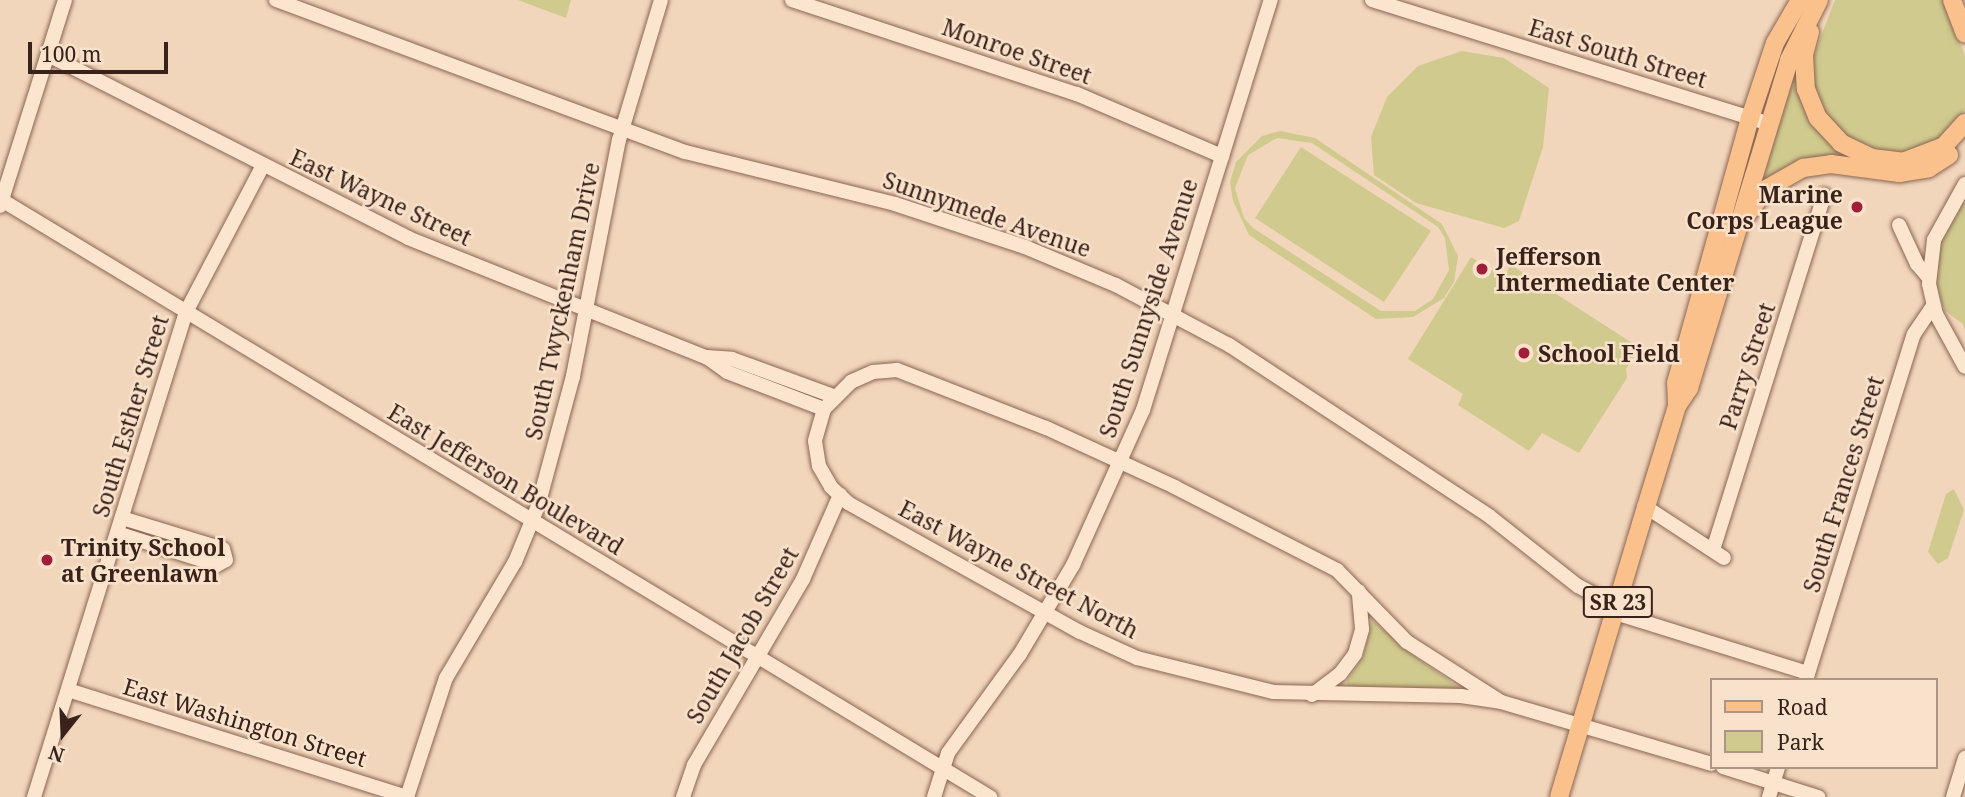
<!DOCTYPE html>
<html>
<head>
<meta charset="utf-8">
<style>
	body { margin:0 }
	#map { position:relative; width:1965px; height:797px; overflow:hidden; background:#f2d6bb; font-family:"Noto Serif",serif }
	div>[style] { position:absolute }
	.green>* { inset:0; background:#d0ca8e }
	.roads { filter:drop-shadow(0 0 2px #8a6553) drop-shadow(0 0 2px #8a6553) }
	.minor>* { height:14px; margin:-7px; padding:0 7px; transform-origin:7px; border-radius:7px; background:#fce5ce }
	.major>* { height:18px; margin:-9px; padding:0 9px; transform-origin:9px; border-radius:9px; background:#fac18d }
	.dots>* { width:19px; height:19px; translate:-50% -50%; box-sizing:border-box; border:4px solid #f9e2cb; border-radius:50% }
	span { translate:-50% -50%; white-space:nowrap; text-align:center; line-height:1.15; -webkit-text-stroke:5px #f9e2cb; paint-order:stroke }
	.shield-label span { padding:2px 5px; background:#f9e2cb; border:2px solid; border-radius:5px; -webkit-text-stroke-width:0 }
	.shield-label { font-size:21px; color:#38221a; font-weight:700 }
	.street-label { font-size:23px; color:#38221a }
	.poi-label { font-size:23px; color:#38221a; font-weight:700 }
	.right { translate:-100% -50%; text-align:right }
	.left { translate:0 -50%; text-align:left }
	.legend { position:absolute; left:1710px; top:678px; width:228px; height:91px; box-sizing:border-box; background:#f9e2cb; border:2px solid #ac9584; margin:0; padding:9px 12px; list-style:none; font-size:21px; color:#38221a }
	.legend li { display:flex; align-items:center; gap:14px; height:35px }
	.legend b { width:35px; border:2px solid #ac9584 }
	.north { position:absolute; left:28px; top:699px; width:70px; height:70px; -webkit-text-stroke:5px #f9e2cb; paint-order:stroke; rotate:198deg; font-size:19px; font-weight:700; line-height:28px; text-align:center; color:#38221a }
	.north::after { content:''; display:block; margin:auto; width:24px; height:32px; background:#38221a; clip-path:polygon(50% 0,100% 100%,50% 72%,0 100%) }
	.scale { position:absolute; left:28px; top:42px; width:140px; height:32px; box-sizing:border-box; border:4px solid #38221a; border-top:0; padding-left:9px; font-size:21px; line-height:24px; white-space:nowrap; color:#38221a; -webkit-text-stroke:5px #f9e2cb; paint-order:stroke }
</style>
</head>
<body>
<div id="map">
	<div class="green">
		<i style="clip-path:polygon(518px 0,571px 0,566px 18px)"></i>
		<i style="clip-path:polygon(1835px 0,1945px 0,1965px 56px,1965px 110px,1944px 139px,1911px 155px,1857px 147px,1826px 118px,1813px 89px,1811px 62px)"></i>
		<i style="clip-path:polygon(1462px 51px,1504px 58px,1549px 88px,1543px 147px,1519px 221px,1504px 228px,1416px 203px,1374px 175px,1371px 137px,1387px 97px,1418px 66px)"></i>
		<i style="clip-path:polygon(1794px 66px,1813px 124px,1849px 162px,1761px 188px)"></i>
		<i style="clip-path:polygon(evenodd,1280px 131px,1315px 138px,1442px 224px,1458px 256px,1454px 282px,1444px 298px,1413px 317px,1376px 319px,1249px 235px,1233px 201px,1230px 182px,1236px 162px,1262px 136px,1280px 131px,1277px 138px,1312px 143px,1438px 227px,1445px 238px,1449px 270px,1433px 299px,1415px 311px,1381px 311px,1253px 228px,1244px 218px,1235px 188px,1248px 155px,1277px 138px)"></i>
		<i style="clip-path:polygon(1301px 147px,1431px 231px,1384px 302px,1255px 218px)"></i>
		<i style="clip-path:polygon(1965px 197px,1965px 331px,1963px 324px,1945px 311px,1934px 282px,1940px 242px)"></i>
		<i style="clip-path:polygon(1471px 257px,1503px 277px,1511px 265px,1640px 348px,1626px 369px,1627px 378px,1579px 453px,1542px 433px,1529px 451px,1458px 405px,1463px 394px,1408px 359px)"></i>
		<i style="clip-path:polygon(1954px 489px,1964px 510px,1948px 558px,1938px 564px,1928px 552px,1946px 494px)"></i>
		<i style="clip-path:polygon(1372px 620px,1417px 658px,1461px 689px,1347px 688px,1347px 681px,1364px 655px)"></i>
	</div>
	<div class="roads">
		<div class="minor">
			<i style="left:276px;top:0;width:436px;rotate:20.4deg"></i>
			<i style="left:685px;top:152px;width:216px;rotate:13.9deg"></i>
			<i style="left:895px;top:204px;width:137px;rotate:18.3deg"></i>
			<i style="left:1025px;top:247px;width:99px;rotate:22.7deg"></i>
			<i style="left:1116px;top:285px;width:128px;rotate:28deg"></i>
			<i style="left:1229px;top:345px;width:311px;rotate:33.3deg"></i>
			<i style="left:1489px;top:516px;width:113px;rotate:38.2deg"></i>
			<i style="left:1578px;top:586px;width:43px;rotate:27.8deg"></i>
			<i style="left:792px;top:0;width:300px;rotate:18.3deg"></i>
			<i style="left:1077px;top:94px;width:158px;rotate:23.2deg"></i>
			<i style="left:1372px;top:0;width:416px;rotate:17.3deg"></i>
			<i style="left:48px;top:55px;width:404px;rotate:26.9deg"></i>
			<i style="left:408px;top:238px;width:321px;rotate:21.8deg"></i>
			<i style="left:706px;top:357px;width:26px;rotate:4deg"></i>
			<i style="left:732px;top:359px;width:108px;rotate:20.1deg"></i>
			<i style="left:1965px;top:184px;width:64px;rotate:119deg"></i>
			<i style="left:1934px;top:240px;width:44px;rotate:96.5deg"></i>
			<i style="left:1929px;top:284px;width:31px;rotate:77deg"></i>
			<i style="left:1936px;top:314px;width:60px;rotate:61.3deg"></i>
			<i style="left:0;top:199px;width:1157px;rotate:31.13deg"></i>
			<i style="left:0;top:206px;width:216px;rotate:-72.5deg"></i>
			<i style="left:1899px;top:225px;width:43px;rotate:65.2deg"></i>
			<i style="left:1917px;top:264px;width:18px;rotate:49deg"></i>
			<i style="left:708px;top:358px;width:24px;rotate:36deg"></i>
			<i style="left:727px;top:372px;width:104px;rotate:20.9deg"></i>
			<i style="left:1646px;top:507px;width:93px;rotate:33.2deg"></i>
			<i style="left:117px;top:533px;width:105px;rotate:17.7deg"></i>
			<i style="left:217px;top:565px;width:10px;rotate:-29deg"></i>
			<i style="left:226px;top:560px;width:11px;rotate:-105deg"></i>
			<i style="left:223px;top:549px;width:106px;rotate:-162.9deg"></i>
			<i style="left:1713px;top:550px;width:372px;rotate:-72.6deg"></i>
			<i style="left:1615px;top:613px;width:202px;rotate:17.3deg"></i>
			<i style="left:1806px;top:680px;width:362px;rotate:-72.7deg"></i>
			<i style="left:1914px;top:334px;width:34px;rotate:-56deg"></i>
			<i style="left:68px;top:690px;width:356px;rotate:17.5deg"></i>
			<i style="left:1312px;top:695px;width:35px;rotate:-37deg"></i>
			<i style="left:1340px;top:674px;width:25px;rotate:-53deg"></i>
			<i style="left:1355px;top:654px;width:26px;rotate:-74deg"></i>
			<i style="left:1362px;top:629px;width:38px;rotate:-95deg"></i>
			<i style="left:1501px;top:702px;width:112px;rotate:-147.4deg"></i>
			<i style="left:1407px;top:642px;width:100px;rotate:-134.2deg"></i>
			<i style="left:1337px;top:570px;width:182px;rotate:-152.9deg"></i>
			<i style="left:1175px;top:487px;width:142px;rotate:-155.4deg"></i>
			<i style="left:1046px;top:428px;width:160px;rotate:-158.7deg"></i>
			<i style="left:897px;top:370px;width:24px;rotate:175deg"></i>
			<i style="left:873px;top:372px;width:24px;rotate:156deg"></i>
			<i style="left:851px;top:382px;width:38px;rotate:135deg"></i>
			<i style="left:824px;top:409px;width:33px;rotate:106deg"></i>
			<i style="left:815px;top:441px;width:25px;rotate:81deg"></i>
			<i style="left:819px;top:466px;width:24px;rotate:60deg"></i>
			<i style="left:831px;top:487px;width:23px;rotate:43deg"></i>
			<i style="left:848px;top:503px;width:265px;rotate:29.1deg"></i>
			<i style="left:1080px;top:632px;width:63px;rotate:24.5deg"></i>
			<i style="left:1137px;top:658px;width:140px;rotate:14deg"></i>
			<i style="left:1273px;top:692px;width:188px;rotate:1.2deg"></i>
			<i style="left:1461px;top:696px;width:40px;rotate:8.5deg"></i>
			<i style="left:1501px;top:702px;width:219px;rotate:16.4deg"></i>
			<i style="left:1723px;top:767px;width:100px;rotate:17.5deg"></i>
			<i style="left:34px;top:797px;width:508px;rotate:-72.6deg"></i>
			<i style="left:186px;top:312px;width:164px;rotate:-62.3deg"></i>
			<i style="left:407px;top:797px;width:125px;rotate:-71.9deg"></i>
			<i style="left:446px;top:678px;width:135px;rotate:-59.3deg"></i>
			<i style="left:515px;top:562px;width:61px;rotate:-67.7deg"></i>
			<i style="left:538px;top:506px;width:135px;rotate:-74.9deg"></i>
			<i style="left:573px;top:376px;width:240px;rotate:-79deg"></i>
			<i style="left:619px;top:140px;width:146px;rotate:-73.3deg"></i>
			<i style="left:683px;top:797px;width:34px;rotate:-71deg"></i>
			<i style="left:694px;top:765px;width:216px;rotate:-59.6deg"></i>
			<i style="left:803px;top:579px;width:92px;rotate:-66.2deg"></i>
			<i style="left:934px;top:797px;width:46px;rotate:-72.3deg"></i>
			<i style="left:948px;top:753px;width:122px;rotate:-54deg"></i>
			<i style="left:1020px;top:654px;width:104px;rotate:-59.2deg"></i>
			<i style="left:1073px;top:565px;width:170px;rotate:-65.7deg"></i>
			<i style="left:1143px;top:410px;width:430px;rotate:-72.7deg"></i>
			<i style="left:1769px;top:797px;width:31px;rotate:-73deg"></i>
			<i style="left:1953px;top:797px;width:41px;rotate:-72.9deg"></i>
		</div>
		<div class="major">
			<i style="left:1952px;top:0;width:36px;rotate:69deg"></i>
			<i style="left:1810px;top:32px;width:24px;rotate:105deg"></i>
			<i style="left:1804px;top:55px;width:34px;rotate:87deg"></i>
			<i style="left:1806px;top:89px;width:31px;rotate:68deg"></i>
			<i style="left:1818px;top:118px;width:34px;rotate:47deg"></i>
			<i style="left:1841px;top:143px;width:34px;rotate:26deg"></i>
			<i style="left:1872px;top:158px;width:31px;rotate:7deg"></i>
			<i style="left:1903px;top:162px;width:44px;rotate:-21.3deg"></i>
			<i style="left:1944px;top:146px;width:31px;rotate:-48deg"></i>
			<i style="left:1744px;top:218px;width:36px;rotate:-53deg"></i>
			<i style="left:1766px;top:189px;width:43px;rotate:-29.6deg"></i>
			<i style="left:1803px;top:168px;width:28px;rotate:-8deg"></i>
			<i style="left:1831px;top:164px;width:69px;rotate:7.5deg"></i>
			<i style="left:1899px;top:173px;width:30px;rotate:-9deg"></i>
			<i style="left:1929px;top:168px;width:24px;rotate:-33deg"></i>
			<i style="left:1677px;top:406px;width:23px;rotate:-92deg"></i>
			<i style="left:1676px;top:383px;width:275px;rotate:-74.4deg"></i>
			<i style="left:1750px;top:118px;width:79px;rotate:-71.6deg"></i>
			<i style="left:1775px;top:43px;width:50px;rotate:-59.8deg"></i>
			<i style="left:1559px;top:797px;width:303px;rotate:-73.3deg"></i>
			<i style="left:1646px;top:507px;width:106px;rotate:-72.9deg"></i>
			<i style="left:1677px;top:406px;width:22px;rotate:-56deg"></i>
			<i style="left:1689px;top:388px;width:343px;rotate:-73deg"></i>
			<i style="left:1789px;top:60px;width:67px;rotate:-63.4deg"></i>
		</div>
	</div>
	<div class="dots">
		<i style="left:1857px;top:207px;background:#9f1e3a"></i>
		<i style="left:1482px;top:269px;background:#9f1e3a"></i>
		<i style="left:1524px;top:353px;background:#9f1e3a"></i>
		<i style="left:47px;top:560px;background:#9f1e3a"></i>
	</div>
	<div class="shield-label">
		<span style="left:1618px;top:602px">SR 23</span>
	</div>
	<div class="street-label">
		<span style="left:1017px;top:51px;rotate:19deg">Monroe Street</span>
		<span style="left:1618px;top:53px;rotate:17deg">East South Street</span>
		<span style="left:381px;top:197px;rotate:25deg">East Wayne Street</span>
		<span style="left:987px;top:214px;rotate:19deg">Sunnymede Avenue</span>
		<span style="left:562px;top:301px;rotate:-78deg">South Twyckenham Drive</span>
		<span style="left:1148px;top:308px;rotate:-72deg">South Sunnyside Avenue</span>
		<span style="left:1747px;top:366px;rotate:-72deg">Parry Street</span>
		<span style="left:130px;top:416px;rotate:-73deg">South Esther Street</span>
		<span style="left:506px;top:479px;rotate:31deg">East Jefferson Boulevard</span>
		<span style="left:1843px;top:484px;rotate:-73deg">South Frances Street</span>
		<span style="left:1019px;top:569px;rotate:28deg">East Wayne Street North</span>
		<span style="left:742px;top:635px;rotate:-60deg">South Jacob Street</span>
		<span style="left:245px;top:722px;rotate:17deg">East Washington Street</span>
	</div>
	<div class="poi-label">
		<span class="right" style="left:1843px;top:207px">Marine<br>Corps League</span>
		<span class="left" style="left:1496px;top:269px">Jefferson<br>Intermediate Center</span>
		<span class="left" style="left:1538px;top:353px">School Field</span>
		<span class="left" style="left:61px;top:560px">Trinity School<br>at Greenlawn</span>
	</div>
	<ul class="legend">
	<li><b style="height:9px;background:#fac18d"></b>Road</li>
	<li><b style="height:19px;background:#d0ca8e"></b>Park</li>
	</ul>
	<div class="north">N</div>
	<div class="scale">100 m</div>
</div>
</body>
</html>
